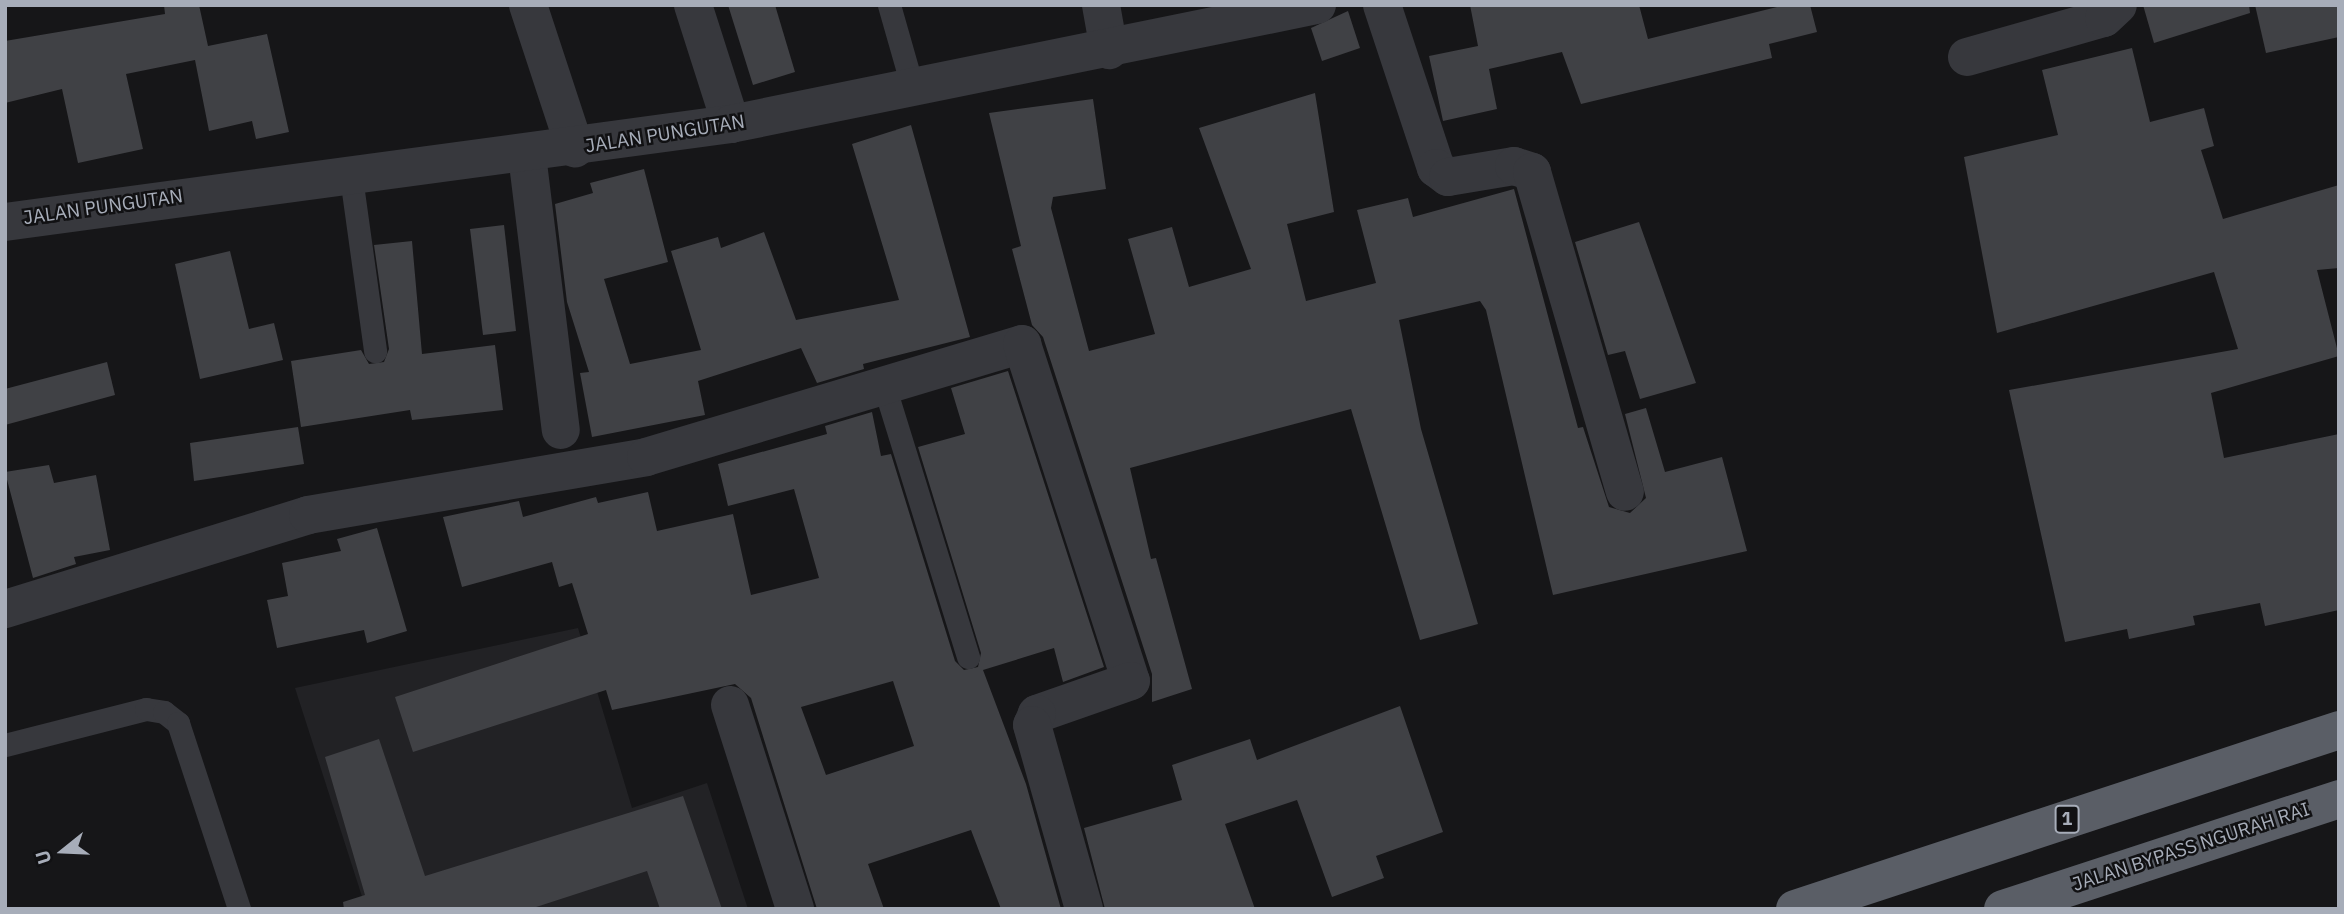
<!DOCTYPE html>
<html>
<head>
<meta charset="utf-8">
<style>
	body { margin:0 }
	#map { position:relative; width:2344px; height:914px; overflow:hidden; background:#161618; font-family:"IBM Plex Sans",sans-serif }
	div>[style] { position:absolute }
	.built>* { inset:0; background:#222225 }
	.building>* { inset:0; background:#404145 }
	.service>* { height:23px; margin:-11.5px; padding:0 11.5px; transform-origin:11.5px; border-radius:11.5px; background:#37383d }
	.minor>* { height:38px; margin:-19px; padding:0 19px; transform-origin:19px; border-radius:19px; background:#37383d }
	.trunk>* { height:38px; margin:-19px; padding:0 19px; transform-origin:19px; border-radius:19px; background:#5a5e66 }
	span { translate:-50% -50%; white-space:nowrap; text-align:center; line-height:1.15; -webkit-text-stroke:5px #111113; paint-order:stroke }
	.shield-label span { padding:2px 5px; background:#111113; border:2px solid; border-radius:5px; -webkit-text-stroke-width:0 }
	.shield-label { font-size:18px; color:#a7adb9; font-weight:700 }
	.street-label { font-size:19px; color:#a7adb9 }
	.frame { position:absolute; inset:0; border:7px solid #a7adb9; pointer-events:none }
	.north { position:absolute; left:28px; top:816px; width:70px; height:70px; -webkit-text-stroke:5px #111113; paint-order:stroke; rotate:252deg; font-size:19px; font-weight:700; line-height:28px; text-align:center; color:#a7adb9 }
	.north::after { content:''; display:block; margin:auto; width:24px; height:32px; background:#a7adb9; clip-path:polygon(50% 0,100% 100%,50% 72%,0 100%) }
</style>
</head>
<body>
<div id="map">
	<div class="built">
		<i style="clip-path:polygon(578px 628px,632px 808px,707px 783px,748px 909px,366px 909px,295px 688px)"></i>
	</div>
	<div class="building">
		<i style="clip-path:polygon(164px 5px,199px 5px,208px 46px,267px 34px,289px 132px,256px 139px,252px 121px,209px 131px,195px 60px,126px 74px,143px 149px,78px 163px,62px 89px,5px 103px,5px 41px,165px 14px)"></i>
		<i style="clip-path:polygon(728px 5px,775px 5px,795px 72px,753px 85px)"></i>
		<i style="clip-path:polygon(1470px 5px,1639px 5px,1648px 39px,1785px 5px,1810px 5px,1817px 32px,1769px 44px,1772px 58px,1581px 104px,1562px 52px,1489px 69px,1497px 109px,1443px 121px,1429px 56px,1478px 46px)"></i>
		<i style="clip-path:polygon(2143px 5px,2249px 5px,2250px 13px,2154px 43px)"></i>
		<i style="clip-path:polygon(2255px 5px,2339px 5px,2339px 37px,2266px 53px)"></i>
		<i style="clip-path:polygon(1348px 11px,1360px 48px,1322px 61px,1311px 28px)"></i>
		<i style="clip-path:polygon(2132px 48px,2150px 122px,2204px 108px,2214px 146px,2201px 150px,2223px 219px,2339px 185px,2339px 268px,2317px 270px,2339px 356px,2211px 393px,2224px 458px,2339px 434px,2339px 610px,2265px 626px,2260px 603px,2193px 616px,2195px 625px,2129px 639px,2127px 629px,2065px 642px,2009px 390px,2238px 349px,2214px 272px,1997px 333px,1964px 157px,2058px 135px,2042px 70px)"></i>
		<i style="clip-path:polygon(1315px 93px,1334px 212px,1287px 224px,1306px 301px,1376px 283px,1357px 210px,1408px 198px,1413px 217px,1514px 189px,1578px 428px,1583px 427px,1609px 507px,1630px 513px,1646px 498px,1625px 414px,1646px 408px,1665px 472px,1722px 457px,1747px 551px,1553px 595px,1486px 310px,1480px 301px,1399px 320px,1421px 429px,1478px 624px,1420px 640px,1351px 409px,1130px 468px,1151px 559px,1156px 558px,1192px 689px,1152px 702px,1152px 674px,1043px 337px,1032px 325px,1012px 249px,1021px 246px,989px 113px,1093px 99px,1106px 189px,1053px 197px,1051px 208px,1089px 351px,1155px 334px,1128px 239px,1172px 227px,1189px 287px,1251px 269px,1199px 128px)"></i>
		<i style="clip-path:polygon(911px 125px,970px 337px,863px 364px,864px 369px,817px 383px,801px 348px,698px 381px,705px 415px,592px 437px,580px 373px,589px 372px,567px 302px,555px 204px,593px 193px,590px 183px,644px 169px,668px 262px,604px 279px,630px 364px,701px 350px,671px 251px,718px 237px,721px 248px,764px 232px,796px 320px,899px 300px,852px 144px)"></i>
		<i style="clip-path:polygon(1639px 222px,1696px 383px,1640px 399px,1625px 351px,1608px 355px,1575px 242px)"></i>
		<i style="clip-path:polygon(504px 225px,516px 331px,483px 335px,470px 229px)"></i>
		<i style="clip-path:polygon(412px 241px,422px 354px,495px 345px,503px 410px,412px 420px,410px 410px,301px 427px,291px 361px,361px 350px,369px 364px,384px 362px,389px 349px,374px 245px)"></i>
		<i style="clip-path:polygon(230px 251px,249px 329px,274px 323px,283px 360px,200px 379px,175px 264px)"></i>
		<i style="clip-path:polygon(107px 362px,115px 395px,5px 425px,5px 389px)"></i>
		<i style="clip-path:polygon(evenodd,1008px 371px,1104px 667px,1063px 682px,1054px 648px,983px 670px,1026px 784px,1061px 909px,1001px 909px,971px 830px,868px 864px,884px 909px,817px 909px,751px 698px,735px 684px,612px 710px,606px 690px,413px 752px,395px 697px,588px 634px,572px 583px,559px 587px,552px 562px,462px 587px,443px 517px,519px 501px,523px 517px,596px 497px,598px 503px,648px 492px,657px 531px,733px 514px,751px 595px,819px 578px,794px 489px,728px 506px,718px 464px,827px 434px,825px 426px,872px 412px,881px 456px,891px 454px,955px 661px,964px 670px,978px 667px,981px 653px,918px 447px,965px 434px,951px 388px,1008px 371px,893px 681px,914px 746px,826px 775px,801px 707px,893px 681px)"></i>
		<i style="clip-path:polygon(298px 427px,304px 464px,194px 481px,190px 443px)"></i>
		<i style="clip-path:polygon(49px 465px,54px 483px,96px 475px,110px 550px,74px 557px,76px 564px,33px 578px,5px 472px)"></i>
		<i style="clip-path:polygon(377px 528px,407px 631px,367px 643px,364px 630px,277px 648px,267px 600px,288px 596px,282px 563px,341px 551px,337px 539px)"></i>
		<i style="clip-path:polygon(1400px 706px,1443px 832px,1376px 856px,1384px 878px,1332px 897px,1297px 800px,1225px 824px,1255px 909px,1105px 909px,1084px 828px,1182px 800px,1172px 765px,1250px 739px,1257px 760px)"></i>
		<i style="clip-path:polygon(379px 739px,425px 876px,683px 796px,722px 909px,660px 909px,647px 871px,530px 909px,344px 909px,343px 902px,365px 895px,325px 757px)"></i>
	</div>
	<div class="service">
		<i style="left:889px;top:5px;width:87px;rotate:74.1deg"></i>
		<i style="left:351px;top:177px;width:176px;rotate:82.1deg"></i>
		<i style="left:883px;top:382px;width:288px;rotate:72.8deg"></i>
		<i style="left:5px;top:745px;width:146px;rotate:-14.3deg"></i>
		<i style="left:146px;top:709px;width:18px;rotate:9deg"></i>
		<i style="left:164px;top:712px;width:18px;rotate:38deg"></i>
		<i style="left:178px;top:723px;width:196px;rotate:71.8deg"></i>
	</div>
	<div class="minor">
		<i style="left:528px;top:5px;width:151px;rotate:71.8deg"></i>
		<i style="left:693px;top:5px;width:125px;rotate:72.3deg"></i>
		<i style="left:1101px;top:5px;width:46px;rotate:79.9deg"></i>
		<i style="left:1382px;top:5px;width:172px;rotate:71.7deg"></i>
		<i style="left:1436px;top:168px;width:15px;rotate:37deg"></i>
		<i style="left:1448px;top:177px;width:67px;rotate:-9.5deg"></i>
		<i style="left:1514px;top:166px;width:19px;rotate:18deg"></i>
		<i style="left:1532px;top:172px;width:333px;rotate:73.8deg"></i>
		<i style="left:1967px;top:57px;width:142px;rotate:-15.9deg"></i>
		<i style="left:2104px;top:18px;width:19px;rotate:-43deg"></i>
		<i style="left:527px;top:155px;width:277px;rotate:83deg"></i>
		<i style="left:5px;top:222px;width:733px;rotate:-7.69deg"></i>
		<i style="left:731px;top:124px;width:598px;rotate:-11.48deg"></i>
		<i style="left:5px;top:609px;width:317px;rotate:-17.2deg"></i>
		<i style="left:308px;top:515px;width:343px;rotate:-9.7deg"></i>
		<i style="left:646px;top:457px;width:393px;rotate:-16.7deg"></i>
		<i style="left:1022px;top:344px;width:354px;rotate:72.1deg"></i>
		<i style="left:1131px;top:681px;width:100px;rotate:160.7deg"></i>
		<i style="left:1037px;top:714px;width:12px;rotate:114deg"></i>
		<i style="left:1032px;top:725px;width:191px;rotate:74.2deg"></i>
		<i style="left:730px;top:705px;width:214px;rotate:72.3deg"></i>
	</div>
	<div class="trunk">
		<i style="left:1795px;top:909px;width:573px;rotate:-18.21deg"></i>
		<i style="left:2003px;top:909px;width:354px;rotate:-18.1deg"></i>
	</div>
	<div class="shield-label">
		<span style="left:2067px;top:819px">1</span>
	</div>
	<div class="street-label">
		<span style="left:665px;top:134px;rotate:-9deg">JALAN PUNGUTAN</span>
		<span style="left:103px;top:207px;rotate:-8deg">JALAN PUNGUTAN</span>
		<span style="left:2191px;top:847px;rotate:-18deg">JALAN BYPASS NGURAH RAI</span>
	</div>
	<div class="frame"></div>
	<div class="north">U</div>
</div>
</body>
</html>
